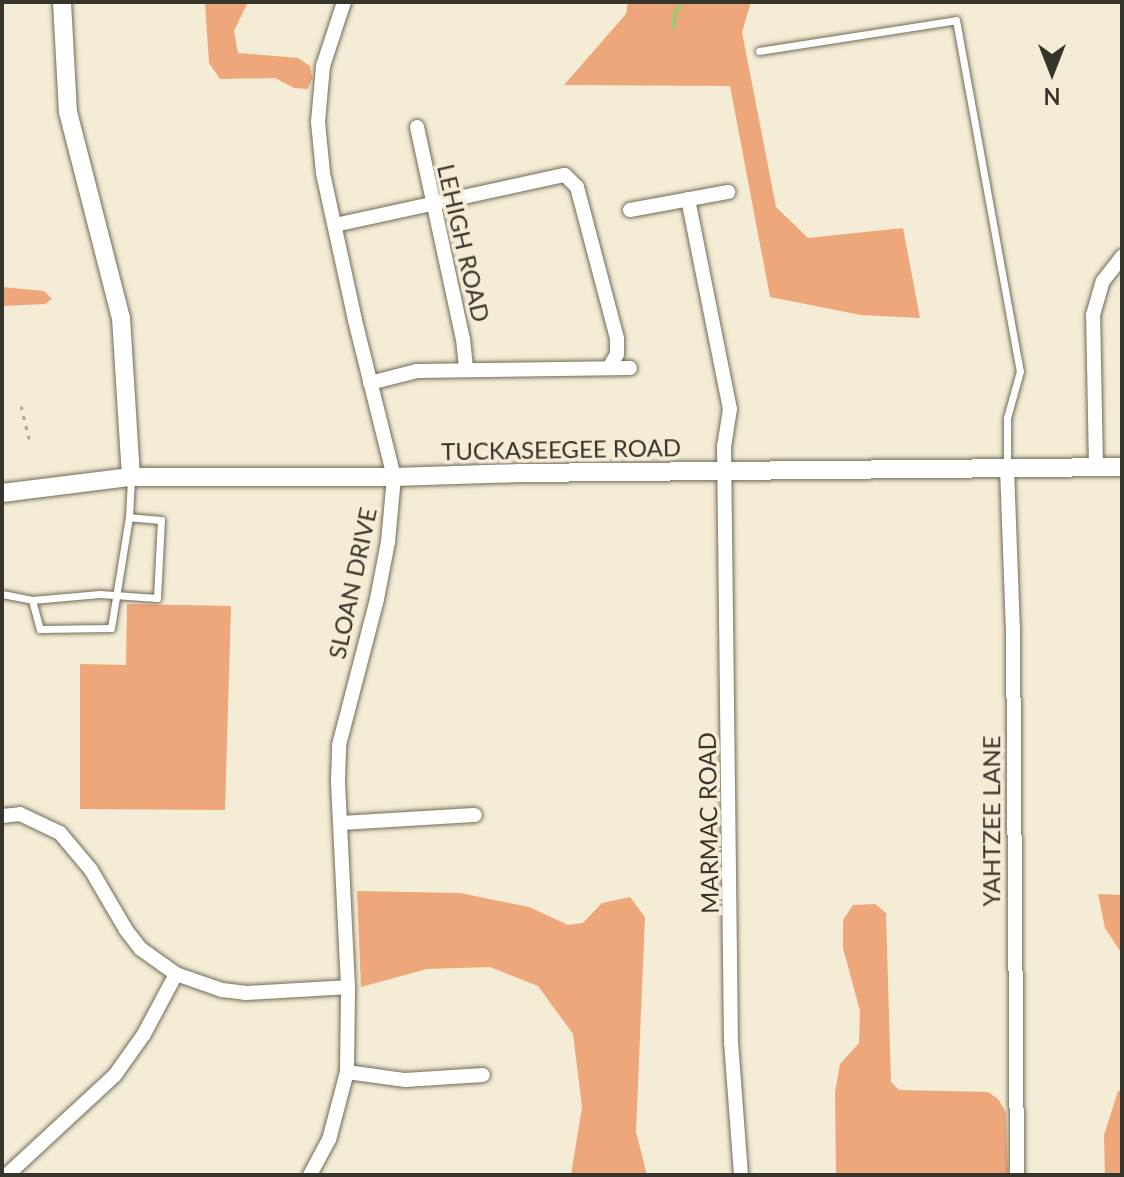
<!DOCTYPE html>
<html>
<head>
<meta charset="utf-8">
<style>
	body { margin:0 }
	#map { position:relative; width:1124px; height:1177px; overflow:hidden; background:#f4ecd5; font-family:Lato,sans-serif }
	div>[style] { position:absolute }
	.green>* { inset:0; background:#eea67b }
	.stream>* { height:4px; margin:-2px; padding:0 2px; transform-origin:2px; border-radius:2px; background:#9fc975 }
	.path>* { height:3px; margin-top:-1.5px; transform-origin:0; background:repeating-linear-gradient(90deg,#ada796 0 4px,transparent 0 10px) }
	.roads { filter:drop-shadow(0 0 2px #716a57) drop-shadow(0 0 2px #716a57) }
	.lane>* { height:7px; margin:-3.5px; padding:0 3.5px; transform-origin:3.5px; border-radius:3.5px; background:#fff }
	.street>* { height:14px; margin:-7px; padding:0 7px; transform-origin:7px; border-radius:7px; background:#fff }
	.secondary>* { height:18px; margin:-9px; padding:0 9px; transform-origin:9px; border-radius:9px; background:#fff }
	span { translate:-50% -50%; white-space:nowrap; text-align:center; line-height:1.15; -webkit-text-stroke:7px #f4ecd5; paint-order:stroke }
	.street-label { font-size:24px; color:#37342b }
	.frame { position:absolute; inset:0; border:4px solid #37342b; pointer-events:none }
	.north { position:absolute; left:1012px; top:32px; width:80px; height:80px; -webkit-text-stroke:6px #f4ecd5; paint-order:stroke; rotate:180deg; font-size:22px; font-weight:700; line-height:32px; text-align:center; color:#37342b }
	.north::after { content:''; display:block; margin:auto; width:28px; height:36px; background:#37342b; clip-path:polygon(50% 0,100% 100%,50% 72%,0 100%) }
</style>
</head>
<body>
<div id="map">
	<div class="green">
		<i style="clip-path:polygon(205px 2px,248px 2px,234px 31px,238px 53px,298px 58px,310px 66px,312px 78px,308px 89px,294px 88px,275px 78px,220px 79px,209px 63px)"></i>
		<i style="clip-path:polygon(628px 2px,751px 2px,742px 32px,776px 207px,808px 238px,903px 228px,920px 318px,861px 315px,770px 297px,730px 86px,564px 85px,626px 14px)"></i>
		<i style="clip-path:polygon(2px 287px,44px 291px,52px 299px,45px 304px,2px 306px)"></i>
		<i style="clip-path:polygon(127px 604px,231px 606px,225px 810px,80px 809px,80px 664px,126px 665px)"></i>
		<i style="clip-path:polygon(357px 891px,460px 893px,529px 907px,568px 925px,583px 923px,602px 903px,630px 897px,645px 917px,636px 1132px,647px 1175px,571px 1175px,582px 1107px,573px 1034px,538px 986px,490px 967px,427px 969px,361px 987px)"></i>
		<i style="clip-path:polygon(1098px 894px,1122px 895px,1122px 954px,1105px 928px)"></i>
		<i style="clip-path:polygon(875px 904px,886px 913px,891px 1082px,899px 1090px,988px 1092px,998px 1099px,1006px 1112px,1008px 1175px,836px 1175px,835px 1092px,840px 1064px,859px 1043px,860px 1011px,843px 948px,843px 920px,853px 905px)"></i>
		<i style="clip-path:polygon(1118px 1091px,1122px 1091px,1122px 1175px,1105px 1175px,1104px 1135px)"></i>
	</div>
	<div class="stream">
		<i style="left:674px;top:28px;width:16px;rotate:-86deg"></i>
		<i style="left:675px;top:12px;width:13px;rotate:-51deg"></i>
	</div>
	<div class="path">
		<i style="left:21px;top:406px;width:36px;rotate:76deg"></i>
	</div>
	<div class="roads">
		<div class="lane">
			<i style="left:759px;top:51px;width:199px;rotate:-8.9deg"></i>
			<i style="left:956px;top:20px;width:357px;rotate:79.7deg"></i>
			<i style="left:1020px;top:371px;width:49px;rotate:105.5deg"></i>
			<i style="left:1007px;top:418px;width:48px;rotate:90deg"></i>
			<i style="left:2px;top:594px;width:31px;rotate:11deg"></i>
			<i style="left:32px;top:600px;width:30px;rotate:75deg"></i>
			<i style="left:40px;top:629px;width:71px;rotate:-0.8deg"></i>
			<i style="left:111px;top:628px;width:112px;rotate:-80.8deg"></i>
			<i style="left:32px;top:600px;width:68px;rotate:-5deg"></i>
			<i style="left:100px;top:594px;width:57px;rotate:4deg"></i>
			<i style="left:157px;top:598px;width:78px;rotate:-87.1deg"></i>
			<i style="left:161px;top:520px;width:32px;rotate:-175deg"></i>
			<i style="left:129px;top:517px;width:38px;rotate:-87deg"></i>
		</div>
		<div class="street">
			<i style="left:417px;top:127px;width:217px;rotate:77.8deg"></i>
			<i style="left:463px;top:339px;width:31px;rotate:84deg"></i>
			<i style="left:688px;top:199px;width:214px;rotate:78.7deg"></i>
			<i style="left:730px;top:409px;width:36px;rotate:99deg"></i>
			<i style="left:724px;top:445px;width:597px;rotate:89.33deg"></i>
			<i style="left:731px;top:1042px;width:133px;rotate:85.7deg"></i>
			<i style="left:630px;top:210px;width:100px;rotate:-10.4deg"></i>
			<i style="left:335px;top:225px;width:235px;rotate:-12.3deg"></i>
			<i style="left:565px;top:175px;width:17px;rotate:45deg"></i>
			<i style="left:577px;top:187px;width:156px;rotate:75.2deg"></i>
			<i style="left:617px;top:338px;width:16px;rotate:90deg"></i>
			<i style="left:617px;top:354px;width:16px;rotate:120deg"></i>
			<i style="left:370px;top:383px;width:49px;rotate:-14.3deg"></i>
			<i style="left:417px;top:371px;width:213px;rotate:-0.8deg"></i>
			<i style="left:1096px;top:467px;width:152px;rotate:-91.1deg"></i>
			<i style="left:1093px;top:315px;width:35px;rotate:-74deg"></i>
			<i style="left:1103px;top:281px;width:31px;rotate:-52deg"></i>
			<i style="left:1007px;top:468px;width:160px;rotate:87.9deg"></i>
			<i style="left:1013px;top:628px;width:547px;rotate:89.58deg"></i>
			<i style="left:2px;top:816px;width:18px;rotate:-6deg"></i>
			<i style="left:20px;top:814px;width:44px;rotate:25.4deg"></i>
			<i style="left:60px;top:833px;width:48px;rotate:50deg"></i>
			<i style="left:91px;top:870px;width:69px;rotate:59.7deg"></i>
			<i style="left:126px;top:930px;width:24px;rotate:52deg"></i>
			<i style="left:141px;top:949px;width:43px;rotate:35.5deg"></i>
			<i style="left:176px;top:974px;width:49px;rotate:19.2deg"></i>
			<i style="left:222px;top:990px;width:23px;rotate:7deg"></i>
			<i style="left:245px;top:993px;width:103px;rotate:-3.3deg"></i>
			<i style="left:340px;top:823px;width:135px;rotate:-3.4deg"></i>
			<i style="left:347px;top:1072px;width:59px;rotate:7.9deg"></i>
			<i style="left:405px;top:1080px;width:78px;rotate:-3.7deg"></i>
			<i style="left:7px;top:1175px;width:147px;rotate:-42.8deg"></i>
			<i style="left:115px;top:1075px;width:50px;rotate:-54.7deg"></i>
			<i style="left:144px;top:1034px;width:68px;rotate:-61.9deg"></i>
			<i style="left:310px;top:1175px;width:40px;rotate:-62deg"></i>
			<i style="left:329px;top:1140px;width:70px;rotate:-75.2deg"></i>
			<i style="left:347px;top:1072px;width:85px;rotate:-89.3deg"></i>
			<i style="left:348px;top:987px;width:207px;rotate:-92.8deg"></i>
			<i style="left:338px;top:780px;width:35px;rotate:-88deg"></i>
			<i style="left:339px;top:745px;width:151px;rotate:-75.4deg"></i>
			<i style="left:377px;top:599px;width:58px;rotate:-79.1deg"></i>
			<i style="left:388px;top:542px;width:65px;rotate:-84.7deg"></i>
			<i style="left:394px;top:477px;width:162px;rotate:-104deg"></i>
			<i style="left:355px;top:320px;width:150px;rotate:-102.3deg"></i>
			<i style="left:323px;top:173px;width:51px;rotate:-95.6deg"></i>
			<i style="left:318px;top:122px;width:56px;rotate:-84.9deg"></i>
			<i style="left:323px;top:66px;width:67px;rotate:-71.8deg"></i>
		</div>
		<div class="secondary">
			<i style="left:62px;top:2px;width:110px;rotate:86.9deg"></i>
			<i style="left:68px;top:112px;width:213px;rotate:75.6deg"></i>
			<i style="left:121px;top:318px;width:159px;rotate:86.4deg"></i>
			<i style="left:2px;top:493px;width:130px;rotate:-7.1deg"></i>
			<i style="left:131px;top:477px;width:263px"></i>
			<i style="left:394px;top:477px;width:126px;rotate:-1.8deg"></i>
			<i style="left:520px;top:473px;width:602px;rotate:-0.57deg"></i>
		</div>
	</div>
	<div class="street-label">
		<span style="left:464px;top:243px;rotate:77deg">LEHIGH ROAD</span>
		<span style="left:561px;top:449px;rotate:-1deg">TUCKASEEGEE ROAD</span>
		<span style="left:352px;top:583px;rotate:-78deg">SLOAN DRIVE</span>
		<span style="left:991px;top:821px;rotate:-90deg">YAHTZEE LANE</span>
		<span style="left:708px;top:823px;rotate:-91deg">MARMAC ROAD</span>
	</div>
	<div class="frame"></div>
	<div class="north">N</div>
</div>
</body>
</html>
